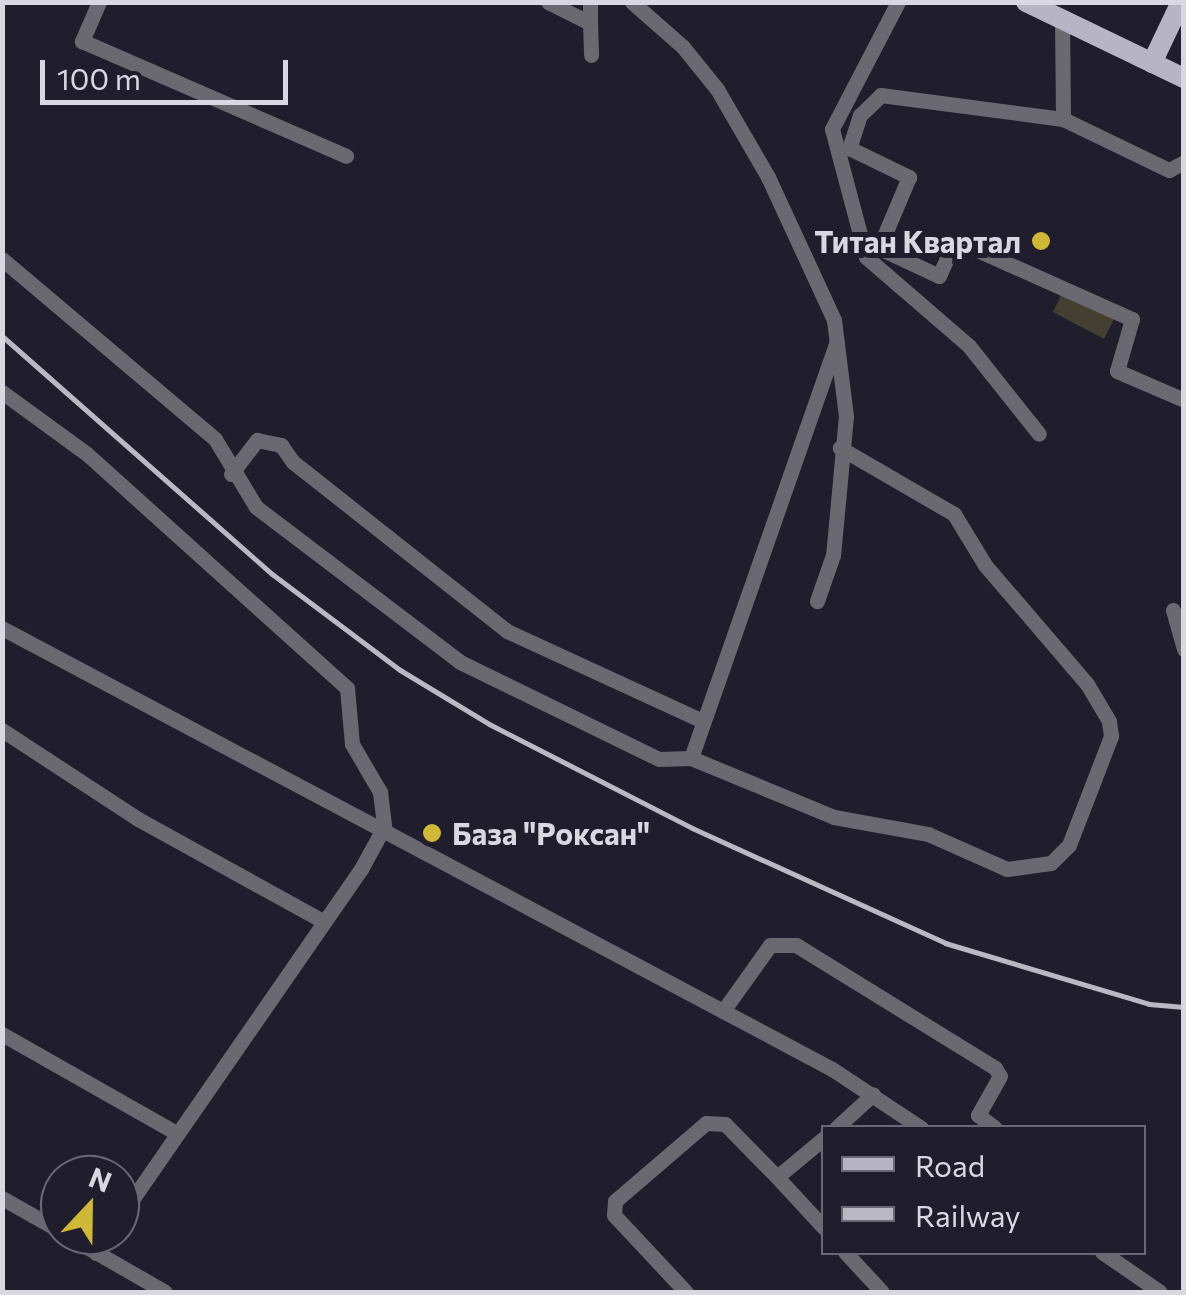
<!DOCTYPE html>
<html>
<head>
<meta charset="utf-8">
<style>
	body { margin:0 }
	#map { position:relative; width:1186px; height:1295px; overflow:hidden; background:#201d2c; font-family:Commissioner,sans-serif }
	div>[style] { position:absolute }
	.green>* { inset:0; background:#434031 }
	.minor>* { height:15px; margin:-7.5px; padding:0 7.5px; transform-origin:7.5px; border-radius:7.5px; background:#6a6971 }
	.major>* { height:20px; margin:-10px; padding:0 10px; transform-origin:10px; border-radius:10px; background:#b6b4c5 }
	.rail>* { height:5px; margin:-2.5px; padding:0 2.5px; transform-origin:2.5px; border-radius:2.5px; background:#b9b8c3 }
	.dots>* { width:28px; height:28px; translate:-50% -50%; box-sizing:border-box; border:5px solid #201d2c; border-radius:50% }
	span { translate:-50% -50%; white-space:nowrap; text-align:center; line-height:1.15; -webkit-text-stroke:10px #201d2c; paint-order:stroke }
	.poi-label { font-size:30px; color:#d9d8e2; font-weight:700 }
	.right { translate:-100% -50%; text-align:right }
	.left { translate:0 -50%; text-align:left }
	.frame { position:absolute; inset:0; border:5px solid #d9d8e2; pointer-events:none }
	.legend { position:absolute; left:821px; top:1125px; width:325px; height:130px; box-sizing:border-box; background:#201d2c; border:2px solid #6a6875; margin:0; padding:12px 18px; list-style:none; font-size:30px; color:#d9d8e2 }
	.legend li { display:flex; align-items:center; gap:20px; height:50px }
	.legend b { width:50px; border:2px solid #6a6875 }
	.north { position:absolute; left:40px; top:1155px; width:100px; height:100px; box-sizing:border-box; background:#201d2c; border:2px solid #6a6875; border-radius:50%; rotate:22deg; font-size:28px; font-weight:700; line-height:40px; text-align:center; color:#d9d8e2 }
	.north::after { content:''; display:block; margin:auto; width:35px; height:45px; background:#cfb837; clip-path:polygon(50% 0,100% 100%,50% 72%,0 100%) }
	.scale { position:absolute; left:40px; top:60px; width:248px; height:45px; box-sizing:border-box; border:5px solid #d9d8e2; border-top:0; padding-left:12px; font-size:30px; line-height:35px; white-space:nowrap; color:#d9d8e2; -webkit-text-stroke:8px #201d2c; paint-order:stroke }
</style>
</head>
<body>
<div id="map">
	<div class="green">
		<i style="clip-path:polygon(1062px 293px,1115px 317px,1104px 339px,1053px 312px)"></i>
	</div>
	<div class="minor">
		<i style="left:99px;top:2px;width:43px;rotate:113.6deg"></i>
		<i style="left:82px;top:41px;width:288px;rotate:23.5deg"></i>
		<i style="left:548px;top:2px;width:47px;rotate:26.6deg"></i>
		<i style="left:590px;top:23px;width:21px;rotate:-90deg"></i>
		<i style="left:632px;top:2px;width:68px;rotate:41.4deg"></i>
		<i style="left:683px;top:47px;width:54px;rotate:51deg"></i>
		<i style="left:717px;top:89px;width:102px;rotate:59.9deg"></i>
		<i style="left:768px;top:177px;width:157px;rotate:65.2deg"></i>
		<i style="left:834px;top:320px;width:97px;rotate:82.9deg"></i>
		<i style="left:846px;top:416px;width:140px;rotate:95.3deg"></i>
		<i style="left:833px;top:555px;width:49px;rotate:109.2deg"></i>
		<i style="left:898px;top:2px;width:143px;rotate:117.5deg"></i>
		<i style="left:832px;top:129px;width:132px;rotate:75.1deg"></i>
		<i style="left:866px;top:257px;width:136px;rotate:40.8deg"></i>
		<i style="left:969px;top:346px;width:112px;rotate:51.5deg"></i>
		<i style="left:1062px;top:20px;width:99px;rotate:89.4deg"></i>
		<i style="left:1063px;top:119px;width:118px;rotate:25.7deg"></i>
		<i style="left:1169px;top:170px;width:17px;rotate:-28deg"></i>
		<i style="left:590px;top:23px;width:32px;rotate:88deg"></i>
		<i style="left:1063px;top:119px;width:184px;rotate:-172.5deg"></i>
		<i style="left:881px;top:95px;width:29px;rotate:136deg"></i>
		<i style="left:860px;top:115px;width:35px;rotate:108deg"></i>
		<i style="left:849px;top:148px;width:67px;rotate:25.8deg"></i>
		<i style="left:909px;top:177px;width:77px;rotate:112.9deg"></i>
		<i style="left:879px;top:248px;width:66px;rotate:25deg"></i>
		<i style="left:939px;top:276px;width:39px;rotate:-66deg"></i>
		<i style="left:955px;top:240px;width:194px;rotate:24.1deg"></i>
		<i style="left:1132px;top:319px;width:54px;rotate:106.1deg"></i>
		<i style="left:1117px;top:371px;width:73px;rotate:23.4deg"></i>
		<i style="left:2px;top:259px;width:279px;rotate:40.2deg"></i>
		<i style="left:215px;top:439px;width:79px;rotate:58.9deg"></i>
		<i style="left:256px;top:507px;width:256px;rotate:37.2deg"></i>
		<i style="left:460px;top:662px;width:221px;rotate:26deg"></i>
		<i style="left:659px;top:759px;width:32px;rotate:-2deg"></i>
		<i style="left:691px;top:758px;width:155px;rotate:22.4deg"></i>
		<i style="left:834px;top:817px;width:96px;rotate:10.3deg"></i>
		<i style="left:928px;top:834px;width:86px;rotate:23.9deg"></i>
		<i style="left:1007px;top:869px;width:44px;rotate:-7.8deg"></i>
		<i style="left:1051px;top:863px;width:25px;rotate:-45deg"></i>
		<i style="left:1069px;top:845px;width:117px;rotate:-68.9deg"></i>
		<i style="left:1111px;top:736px;width:15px;rotate:-98deg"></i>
		<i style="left:1109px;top:721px;width:43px;rotate:-120.7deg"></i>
		<i style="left:1087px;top:684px;width:157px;rotate:-130.6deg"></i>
		<i style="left:985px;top:565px;width:60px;rotate:-121.3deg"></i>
		<i style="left:954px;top:514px;width:132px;rotate:-149.9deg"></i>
		<i style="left:2px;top:392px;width:105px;rotate:36.1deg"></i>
		<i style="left:87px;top:454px;width:350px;rotate:42deg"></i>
		<i style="left:347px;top:688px;width:56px;rotate:84.9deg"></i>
		<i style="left:352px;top:744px;width:56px;rotate:59.7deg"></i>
		<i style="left:380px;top:792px;width:35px;rotate:83deg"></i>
		<i style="left:384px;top:827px;width:48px;rotate:118.7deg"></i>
		<i style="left:361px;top:869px;width:423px;rotate:124.7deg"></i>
		<i style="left:231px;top:474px;width:43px;rotate:-52.6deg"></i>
		<i style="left:257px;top:440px;width:25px;rotate:12deg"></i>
		<i style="left:281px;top:445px;width:21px;rotate:55deg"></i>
		<i style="left:293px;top:462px;width:273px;rotate:38.3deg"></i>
		<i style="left:507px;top:631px;width:216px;rotate:24.7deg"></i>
		<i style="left:1173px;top:610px;width:41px;rotate:74.2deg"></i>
		<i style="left:2px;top:628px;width:940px;rotate:27.98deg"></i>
		<i style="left:832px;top:1069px;width:107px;rotate:33.5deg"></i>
		<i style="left:2px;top:730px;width:163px;rotate:33.2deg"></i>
		<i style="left:138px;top:819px;width:209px;rotate:28.9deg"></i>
		<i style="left:691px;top:758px;width:441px;rotate:-70.7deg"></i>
		<i style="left:723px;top:1011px;width:81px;rotate:-54.5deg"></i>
		<i style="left:770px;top:945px;width:26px"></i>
		<i style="left:796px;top:945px;width:234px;rotate:31.7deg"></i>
		<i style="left:995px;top:1068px;width:9px;rotate:58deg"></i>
		<i style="left:1000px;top:1076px;width:45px;rotate:119.4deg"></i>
		<i style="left:978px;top:1115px;width:21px;rotate:37deg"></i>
		<i style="left:2px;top:1034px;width:200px;rotate:29.6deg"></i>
		<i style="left:836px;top:1128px;width:50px;rotate:-42.6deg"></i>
		<i style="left:777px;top:1177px;width:69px;rotate:47.3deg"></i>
		<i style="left:2px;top:1198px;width:67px;rotate:29.6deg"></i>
		<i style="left:66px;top:1235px;width:114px;rotate:29.9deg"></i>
		<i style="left:845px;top:1252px;width:54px;rotate:47.2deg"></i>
		<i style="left:1102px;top:1252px;width:70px;rotate:34.6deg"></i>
		<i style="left:96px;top:1253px;width:22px;rotate:-56deg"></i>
		<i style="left:686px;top:1292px;width:105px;rotate:-133.1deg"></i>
		<i style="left:614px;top:1215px;width:14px;rotate:-86deg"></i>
		<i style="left:615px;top:1201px;width:120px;rotate:-40.6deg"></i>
		<i style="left:706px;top:1123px;width:19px;rotate:3deg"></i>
		<i style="left:725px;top:1124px;width:74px;rotate:45.5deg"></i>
		<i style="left:777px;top:1177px;width:61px;rotate:-39.7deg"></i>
	</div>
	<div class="major">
		<i style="left:1026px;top:2px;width:175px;rotate:25.7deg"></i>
		<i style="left:1152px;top:63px;width:68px;rotate:-64.6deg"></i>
	</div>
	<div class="rail">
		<i style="left:2px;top:336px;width:360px;rotate:41.4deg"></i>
		<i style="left:272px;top:574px;width:160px;rotate:36.9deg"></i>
		<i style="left:400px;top:670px;width:104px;rotate:31.2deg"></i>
		<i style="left:489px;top:724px;width:228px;rotate:27.1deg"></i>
		<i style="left:692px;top:828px;width:278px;rotate:24.4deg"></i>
		<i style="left:945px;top:943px;width:213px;rotate:16.6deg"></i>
		<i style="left:1149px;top:1004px;width:35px;rotate:5deg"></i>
	</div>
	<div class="dots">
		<i style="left:1041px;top:241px;background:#cfb837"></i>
		<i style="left:432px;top:833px;background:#cfb837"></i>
	</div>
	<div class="poi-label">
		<span class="right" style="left:1021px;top:241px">Титан Квартал</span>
		<span class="left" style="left:452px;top:833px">База "Роксан"</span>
	</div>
	<div class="frame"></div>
	<ul class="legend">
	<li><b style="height:12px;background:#b6b4c5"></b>Road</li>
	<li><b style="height:12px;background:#b9b8c3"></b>Railway</li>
	</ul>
	<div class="north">N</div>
	<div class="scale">100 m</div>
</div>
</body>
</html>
